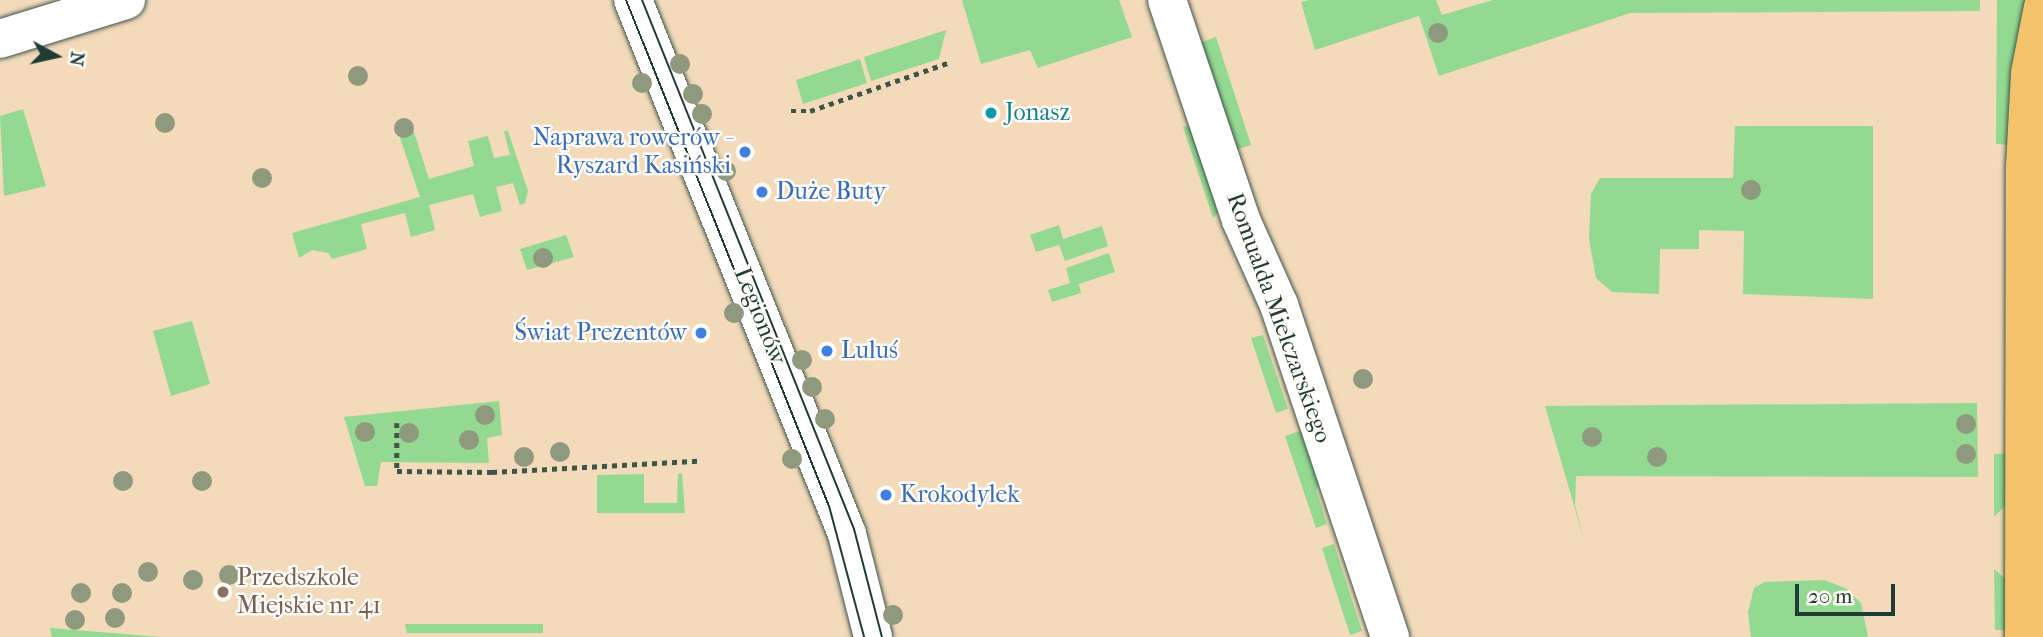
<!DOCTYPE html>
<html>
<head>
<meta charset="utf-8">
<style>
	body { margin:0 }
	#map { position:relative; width:2043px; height:637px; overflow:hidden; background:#f2dabb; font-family:"IM FELL French Canon",serif }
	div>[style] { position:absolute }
	.green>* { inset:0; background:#94d992 }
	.path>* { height:4.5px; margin-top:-2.25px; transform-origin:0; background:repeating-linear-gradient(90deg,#3f5548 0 5px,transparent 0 10px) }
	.roads { filter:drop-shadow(0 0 2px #3f5548) drop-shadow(0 0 2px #3f5548) }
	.minor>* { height:38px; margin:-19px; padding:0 19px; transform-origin:19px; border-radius:19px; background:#fff }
	.major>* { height:38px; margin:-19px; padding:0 19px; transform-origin:19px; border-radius:19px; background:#f3c26a }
	.tram>* { height:2px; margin:-1px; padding:0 1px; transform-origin:1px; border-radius:1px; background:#1f3d34 }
	.trees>* { width:20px; height:20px; margin:-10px; border-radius:50%; background:#8e997e }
	.dots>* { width:19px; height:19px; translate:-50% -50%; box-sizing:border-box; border:4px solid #fdfcf7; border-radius:50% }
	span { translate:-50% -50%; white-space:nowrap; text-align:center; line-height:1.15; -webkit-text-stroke:5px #fdfcf7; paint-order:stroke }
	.culture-label { font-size:24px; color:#0d838f }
	.left { translate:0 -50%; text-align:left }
	.shop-label { font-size:24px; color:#366cbe }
	.right { translate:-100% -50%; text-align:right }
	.street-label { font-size:24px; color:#1f3d34 }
	.education-label { font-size:24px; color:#785e54 }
	.north { position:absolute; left:21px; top:21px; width:70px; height:70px; -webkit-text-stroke:5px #fdfcf7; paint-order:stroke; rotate:98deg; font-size:19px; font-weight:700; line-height:28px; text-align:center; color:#1f3d34 }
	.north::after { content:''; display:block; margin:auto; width:24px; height:32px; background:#1f3d34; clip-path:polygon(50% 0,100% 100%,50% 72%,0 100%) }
	.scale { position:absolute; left:1795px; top:584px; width:100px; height:32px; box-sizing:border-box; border:4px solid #1f3d34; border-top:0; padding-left:9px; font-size:21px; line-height:24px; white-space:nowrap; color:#1f3d34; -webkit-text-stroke:5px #fdfcf7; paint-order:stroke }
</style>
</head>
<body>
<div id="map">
	<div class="green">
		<i style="clip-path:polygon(962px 0,1119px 0,1132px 37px,1038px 68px,1030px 50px,981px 64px)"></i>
		<i style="clip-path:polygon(1309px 0,1436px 0,1442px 15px,1493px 0,1980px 0,1980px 11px,1630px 13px,1439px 76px,1419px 16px,1315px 50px,1301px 2px)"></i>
		<i style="clip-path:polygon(1997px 0,2028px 0,2011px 145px,1996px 144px)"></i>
		<i style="clip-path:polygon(946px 30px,939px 59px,871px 81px,864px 57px)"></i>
		<i style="clip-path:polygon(1216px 37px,1251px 145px,1232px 151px,1196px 44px)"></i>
		<i style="clip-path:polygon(860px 59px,867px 83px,803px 104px,796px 80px)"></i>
		<i style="clip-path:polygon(23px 109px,46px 186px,4px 196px,0 116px)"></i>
		<i style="clip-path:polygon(410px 120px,429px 179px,474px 166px,468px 141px,488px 136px,494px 158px,510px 155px,504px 131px,508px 131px,528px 191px,525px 203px,520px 205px,513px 183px,496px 187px,502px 211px,480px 217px,473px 194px,429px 205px,435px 230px,411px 237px,405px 213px,361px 224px,367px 249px,332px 259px,328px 253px,312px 250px,299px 258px,292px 233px,420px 197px,396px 126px)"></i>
		<i style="clip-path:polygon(1190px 125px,1220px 211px,1213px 218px,1183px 127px)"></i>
		<i style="clip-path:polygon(1735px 126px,1873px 126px,1873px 299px,1743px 294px,1744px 231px,1699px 230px,1699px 249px,1660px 249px,1659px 294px,1612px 292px,1596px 278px,1589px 239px,1591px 194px,1600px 178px,1733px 178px)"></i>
		<i style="clip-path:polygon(1059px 225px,1063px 239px,1102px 226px,1108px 246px,1065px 261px,1059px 245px,1036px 252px,1030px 235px)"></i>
		<i style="clip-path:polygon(566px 235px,574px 257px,527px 270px,520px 249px)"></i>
		<i style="clip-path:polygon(1109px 253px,1115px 272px,1079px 284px,1081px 293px,1052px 302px,1048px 290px,1070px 283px,1066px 268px)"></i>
		<i style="clip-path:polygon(192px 321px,210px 384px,171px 396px,153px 331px)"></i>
		<i style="clip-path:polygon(1263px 335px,1288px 409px,1276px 413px,1251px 338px)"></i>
		<i style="clip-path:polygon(499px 401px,502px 435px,487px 438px,489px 463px,381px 462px,377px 486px,365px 486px,344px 417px)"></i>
		<i style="clip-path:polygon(1977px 403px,1978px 477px,1576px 476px,1575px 505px,1585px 543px,1545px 406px)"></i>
		<i style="clip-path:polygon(1304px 430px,1324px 475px,1316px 490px,1327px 524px,1316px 528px,1285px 436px)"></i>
		<i style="clip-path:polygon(1994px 454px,2009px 454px,2009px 502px,1994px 517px)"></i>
		<i style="clip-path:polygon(682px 473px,685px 513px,597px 513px,597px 475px,644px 474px,644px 503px,677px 503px,678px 474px)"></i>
		<i style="clip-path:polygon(1334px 544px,1362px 631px,1350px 635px,1322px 548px)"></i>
		<i style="clip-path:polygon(1994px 569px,2009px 582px,2009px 630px,1995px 630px)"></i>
		<i style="clip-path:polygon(1824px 580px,1845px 588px,1861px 603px,1868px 637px,1751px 637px,1748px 612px,1754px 588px,1764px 582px)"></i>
		<i style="clip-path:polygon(405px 624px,543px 624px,543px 633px,407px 633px)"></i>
		<i style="clip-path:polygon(50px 628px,161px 637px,52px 637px)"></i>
	</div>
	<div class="path">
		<i style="left:791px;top:111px;width:19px"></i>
		<i style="left:810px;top:111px;width:149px;rotate:-19.2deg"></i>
		<i style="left:397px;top:423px;width:48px;rotate:90deg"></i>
		<i style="left:397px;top:471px;width:95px;rotate:0.6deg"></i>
		<i style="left:492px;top:472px;width:206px;rotate:-3.1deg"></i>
	</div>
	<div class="roads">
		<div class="minor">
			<i style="left:633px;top:0;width:575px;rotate:68.16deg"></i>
			<i style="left:847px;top:534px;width:106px;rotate:75.8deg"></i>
			<i style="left:1167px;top:0;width:232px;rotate:71.4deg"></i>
			<i style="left:1241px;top:220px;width:93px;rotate:65.9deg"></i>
			<i style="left:1279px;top:305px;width:350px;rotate:71.5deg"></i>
			<i style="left:0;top:39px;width:132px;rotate:-17.2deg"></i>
		</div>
		<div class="major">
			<i style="left:2024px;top:637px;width:471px;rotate:-89.9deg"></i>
			<i style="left:2025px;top:166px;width:93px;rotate:-86.9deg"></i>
			<i style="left:2030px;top:73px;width:67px;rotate:-78.9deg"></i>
		</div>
	</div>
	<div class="tram">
		<i style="left:626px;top:0;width:545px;rotate:68.14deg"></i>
		<i style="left:829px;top:506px;width:136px;rotate:75deg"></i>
		<i style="left:642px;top:0;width:570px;rotate:68.16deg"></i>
		<i style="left:854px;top:529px;width:112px;rotate:75.5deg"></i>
	</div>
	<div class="trees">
		<i style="left:1438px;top:33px"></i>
		<i style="left:680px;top:64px"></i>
		<i style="left:358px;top:76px"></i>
		<i style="left:642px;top:83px"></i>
		<i style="left:693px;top:94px"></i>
		<i style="left:702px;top:114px"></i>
		<i style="left:165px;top:123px"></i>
		<i style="left:404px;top:128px"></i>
		<i style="left:726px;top:171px"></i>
		<i style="left:262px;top:178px"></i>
		<i style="left:1751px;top:190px"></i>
		<i style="left:543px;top:258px"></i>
		<i style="left:734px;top:313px"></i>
		<i style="left:802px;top:360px"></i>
		<i style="left:1363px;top:379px"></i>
		<i style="left:812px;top:387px"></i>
		<i style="left:485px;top:415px"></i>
		<i style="left:825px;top:419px"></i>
		<i style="left:1966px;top:424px"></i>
		<i style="left:365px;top:432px"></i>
		<i style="left:409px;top:433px"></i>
		<i style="left:1592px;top:437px"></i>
		<i style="left:469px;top:440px"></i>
		<i style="left:560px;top:452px"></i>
		<i style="left:1966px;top:454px"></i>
		<i style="left:524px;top:457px"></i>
		<i style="left:1657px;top:457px"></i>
		<i style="left:792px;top:459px"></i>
		<i style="left:123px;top:481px"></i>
		<i style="left:202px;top:481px"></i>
		<i style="left:148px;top:572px"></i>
		<i style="left:229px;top:575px"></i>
		<i style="left:193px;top:580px"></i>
		<i style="left:81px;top:593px"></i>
		<i style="left:122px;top:593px"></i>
		<i style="left:893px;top:615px"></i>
		<i style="left:115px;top:618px"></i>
		<i style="left:75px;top:620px"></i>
	</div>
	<div class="dots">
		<i style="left:991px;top:113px;background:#0f9aa8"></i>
		<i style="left:745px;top:152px;background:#3f7fe0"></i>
		<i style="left:762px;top:192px;background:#3f7fe0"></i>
		<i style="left:701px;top:333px;background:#3f7fe0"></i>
		<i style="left:827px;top:351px;background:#3f7fe0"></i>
		<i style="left:886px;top:495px;background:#3f7fe0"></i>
		<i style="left:223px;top:592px;background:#8d6e63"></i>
	</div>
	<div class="culture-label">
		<span class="left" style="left:1005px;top:113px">Jonasz</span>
	</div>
	<div class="shop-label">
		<span class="right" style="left:731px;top:152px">Naprawa rowerów -<br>Ryszard Kasiński</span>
		<span class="left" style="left:776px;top:192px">Duże Buty</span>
		<span class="right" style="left:687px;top:333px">Świat Prezentów</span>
		<span class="left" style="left:841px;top:351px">Luluś</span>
		<span class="left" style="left:900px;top:495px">Krokodylek</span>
	</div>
	<div class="street-label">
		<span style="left:760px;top:316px;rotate:68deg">Legionów</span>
		<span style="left:1279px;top:318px;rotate:70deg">Romualda Mielczarskiego</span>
	</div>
	<div class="education-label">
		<span class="left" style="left:237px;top:592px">Przedszkole<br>Miejskie nr 41</span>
	</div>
	<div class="north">N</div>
	<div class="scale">20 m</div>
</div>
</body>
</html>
